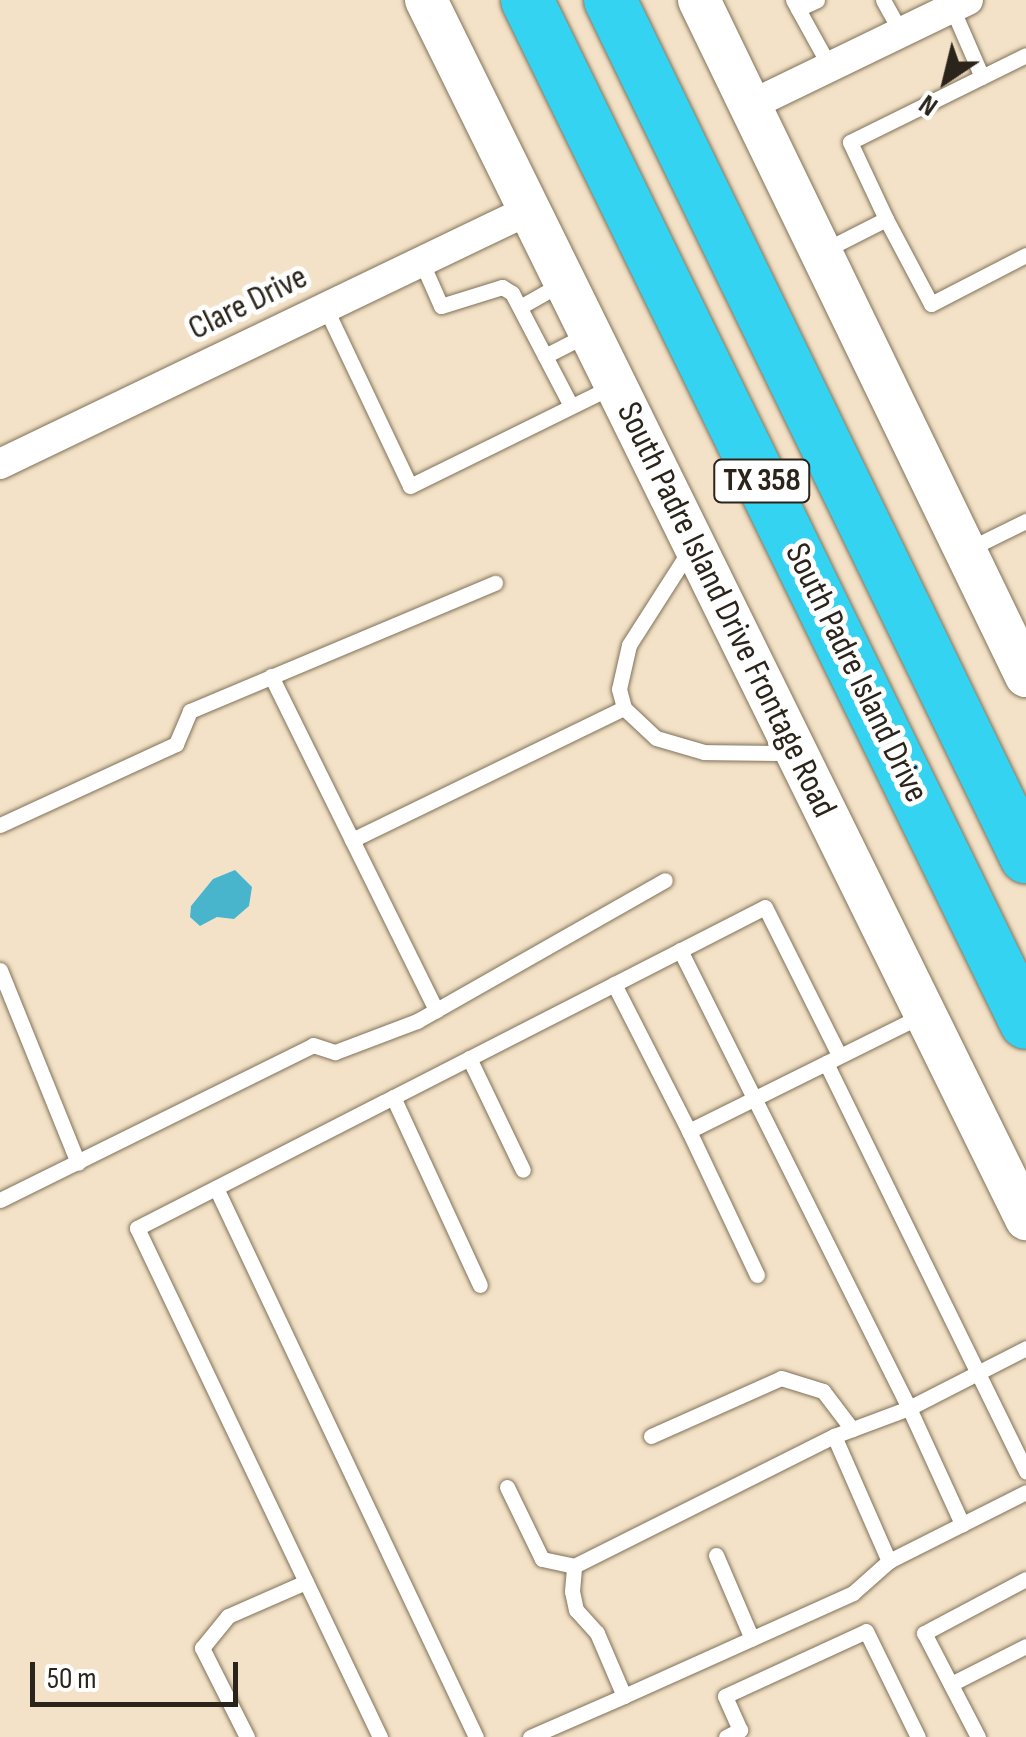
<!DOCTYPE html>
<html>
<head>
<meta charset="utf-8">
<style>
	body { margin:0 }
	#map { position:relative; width:1026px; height:1737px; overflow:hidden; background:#f3e2c7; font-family:"Sofia Sans Condensed",sans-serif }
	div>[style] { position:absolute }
	.water>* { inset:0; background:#49b5cc }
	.roads { filter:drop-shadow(0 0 2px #807259) drop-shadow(0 0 2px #807259) }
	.lane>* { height:15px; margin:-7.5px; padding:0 7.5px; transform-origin:7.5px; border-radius:7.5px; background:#fff }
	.street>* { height:30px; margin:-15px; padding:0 15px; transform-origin:15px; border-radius:15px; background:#fff }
	.secondary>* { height:42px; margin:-21px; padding:0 21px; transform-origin:21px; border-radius:21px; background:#fff }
	.highway>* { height:52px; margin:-26px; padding:0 26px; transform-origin:26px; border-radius:26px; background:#34d3f2 }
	span { translate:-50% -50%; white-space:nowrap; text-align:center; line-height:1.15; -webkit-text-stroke:10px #fff; paint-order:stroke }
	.shield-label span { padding:2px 8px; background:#fff; border:2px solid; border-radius:8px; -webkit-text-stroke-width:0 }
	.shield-label { font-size:32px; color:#2a241a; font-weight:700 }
	.street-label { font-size:35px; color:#2a241a }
	.north { position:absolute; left:896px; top:30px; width:100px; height:100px; -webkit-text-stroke:8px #fff; paint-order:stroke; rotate:215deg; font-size:28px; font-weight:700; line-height:40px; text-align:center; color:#2a241a }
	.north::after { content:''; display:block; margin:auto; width:35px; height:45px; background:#2a241a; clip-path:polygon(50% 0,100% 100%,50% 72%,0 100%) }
	.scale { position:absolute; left:30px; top:1662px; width:208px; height:45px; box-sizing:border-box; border:5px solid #2a241a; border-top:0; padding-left:12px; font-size:30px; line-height:35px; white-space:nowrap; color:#2a241a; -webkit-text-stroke:8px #fff; paint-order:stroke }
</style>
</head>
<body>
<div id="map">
	<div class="water">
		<i style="clip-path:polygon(235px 870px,252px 887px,249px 906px,234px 919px,217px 917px,200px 926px,190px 917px,191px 906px,213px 879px)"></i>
	</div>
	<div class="roads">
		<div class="lane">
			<i style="left:793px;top:0;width:77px;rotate:61.1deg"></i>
			<i style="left:883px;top:0;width:38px;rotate:61deg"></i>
			<i style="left:952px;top:8px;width:75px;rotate:66.5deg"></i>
			<i style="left:798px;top:9px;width:21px;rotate:-25deg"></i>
			<i style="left:886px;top:219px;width:85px;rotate:-115.1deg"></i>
			<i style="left:850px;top:142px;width:196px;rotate:-26.3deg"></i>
			<i style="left:825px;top:250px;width:68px;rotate:-26.9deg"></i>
			<i style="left:886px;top:219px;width:96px;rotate:62.1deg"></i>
			<i style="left:931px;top:304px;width:107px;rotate:-27.3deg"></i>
			<i style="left:422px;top:263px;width:47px;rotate:66.2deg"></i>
			<i style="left:441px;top:306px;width:64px;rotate:-17.3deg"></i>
			<i style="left:502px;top:287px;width:12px;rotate:31deg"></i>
			<i style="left:512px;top:293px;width:127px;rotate:62.4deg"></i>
			<i style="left:325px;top:307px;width:198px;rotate:64.6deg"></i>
			<i style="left:410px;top:486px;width:224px;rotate:-26.2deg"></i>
			<i style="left:520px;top:307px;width:51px;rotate:-29.6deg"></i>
			<i style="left:545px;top:356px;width:46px;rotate:-27.1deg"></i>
			<i style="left:691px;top:548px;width:115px;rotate:122.6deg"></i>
			<i style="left:629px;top:645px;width:45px;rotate:102.8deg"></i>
			<i style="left:619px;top:689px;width:20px;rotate:75deg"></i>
			<i style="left:624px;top:708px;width:44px;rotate:43.2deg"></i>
			<i style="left:656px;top:738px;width:50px;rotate:16.3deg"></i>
			<i style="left:704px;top:752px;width:87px;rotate:0.7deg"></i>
			<i style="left:967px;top:550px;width:66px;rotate:-26.2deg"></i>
			<i style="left:271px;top:676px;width:373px;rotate:63.7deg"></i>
			<i style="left:0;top:825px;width:194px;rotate:-24.7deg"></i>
			<i style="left:176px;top:744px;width:36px;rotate:-67deg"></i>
			<i style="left:190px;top:711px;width:331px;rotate:-22.8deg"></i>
			<i style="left:352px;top:840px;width:302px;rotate:-25.9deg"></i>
			<i style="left:680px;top:950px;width:512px;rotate:63.43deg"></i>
			<i style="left:909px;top:1408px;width:128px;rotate:65.4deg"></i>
			<i style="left:0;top:970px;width:208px;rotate:68deg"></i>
			<i style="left:614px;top:984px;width:165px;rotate:63deg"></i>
			<i style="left:469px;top:1058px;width:124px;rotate:64.3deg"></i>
			<i style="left:826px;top:1063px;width:455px;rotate:63.9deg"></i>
			<i style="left:393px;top:1097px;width:207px;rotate:65.2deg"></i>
			<i style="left:216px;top:1188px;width:607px;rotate:64.66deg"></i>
			<i style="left:0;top:1200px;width:349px;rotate:-26.3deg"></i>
			<i style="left:313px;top:1045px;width:23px;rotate:18deg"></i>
			<i style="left:335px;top:1052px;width:88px;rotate:-20.7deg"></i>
			<i style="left:417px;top:1021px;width:285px;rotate:-29.6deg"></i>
			<i style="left:757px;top:1275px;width:159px;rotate:-115.3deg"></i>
			<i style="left:689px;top:1131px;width:261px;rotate:-26.4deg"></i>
			<i style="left:651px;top:1436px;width:142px;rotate:-24deg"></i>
			<i style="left:781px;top:1378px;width:44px;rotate:17.2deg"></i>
			<i style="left:823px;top:1391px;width:48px;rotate:52.7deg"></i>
			<i style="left:834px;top:1436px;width:137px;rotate:66.3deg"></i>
			<i style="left:889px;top:1561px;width:153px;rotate:-26.7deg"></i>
			<i style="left:507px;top:1487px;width:80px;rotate:64.1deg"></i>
			<i style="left:542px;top:1559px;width:33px;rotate:12deg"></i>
			<i style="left:716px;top:1555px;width:91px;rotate:66.8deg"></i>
			<i style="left:951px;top:1684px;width:84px;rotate:-26.9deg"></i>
			<i style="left:624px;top:1696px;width:251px;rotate:-24.2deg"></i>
			<i style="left:853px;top:1593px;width:48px;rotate:-41.6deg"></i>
			<i style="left:247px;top:1737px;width:100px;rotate:-116.8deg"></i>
			<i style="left:202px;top:1648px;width:41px;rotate:-50.9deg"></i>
			<i style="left:228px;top:1616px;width:85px;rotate:-23.6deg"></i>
			<i style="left:380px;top:1737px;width:564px;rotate:-115.52deg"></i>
			<i style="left:137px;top:1228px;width:705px;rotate:-27.07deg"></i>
			<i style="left:765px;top:907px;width:165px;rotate:63.4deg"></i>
			<i style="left:530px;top:1737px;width:103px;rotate:-23.6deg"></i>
			<i style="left:624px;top:1696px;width:69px;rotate:-113.2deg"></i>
			<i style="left:597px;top:1633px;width:31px;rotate:-132deg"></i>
			<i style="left:576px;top:1610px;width:19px;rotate:-102deg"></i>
			<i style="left:572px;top:1591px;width:25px;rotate:-85deg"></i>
			<i style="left:574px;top:1566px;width:291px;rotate:-26.6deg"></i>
			<i style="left:834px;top:1436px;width:80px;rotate:-20.5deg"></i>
			<i style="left:909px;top:1408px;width:131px;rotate:-27.1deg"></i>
			<i style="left:726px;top:1737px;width:16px;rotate:-27deg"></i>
			<i style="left:740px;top:1730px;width:37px;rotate:-114deg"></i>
			<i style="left:725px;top:1696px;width:155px;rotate:-24.7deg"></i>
			<i style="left:866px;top:1631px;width:118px;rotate:63.9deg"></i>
			<i style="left:978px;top:1737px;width:117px;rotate:-117.4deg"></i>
			<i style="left:924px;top:1633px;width:115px;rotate:-27.9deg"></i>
		</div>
		<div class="street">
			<i style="left:751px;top:105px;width:241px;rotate:-25.8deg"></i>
			<i style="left:0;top:464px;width:587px;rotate:-25.65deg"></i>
		</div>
		<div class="secondary">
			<i style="left:426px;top:0;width:1359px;rotate:63.79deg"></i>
			<i style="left:699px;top:0;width:751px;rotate:64.19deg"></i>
		</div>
		<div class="highway">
			<i style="left:527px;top:0;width:1138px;rotate:64deg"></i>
			<i style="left:610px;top:0;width:953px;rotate:64.11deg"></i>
		</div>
	</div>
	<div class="shield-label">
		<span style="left:762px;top:481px">TX 358</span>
	</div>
	<div class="street-label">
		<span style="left:248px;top:303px;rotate:-26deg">Clare Drive</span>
		<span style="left:726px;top:610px;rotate:64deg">South Padre Island Drive Frontage Road</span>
		<span style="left:856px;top:673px;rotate:64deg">South Padre Island Drive</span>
	</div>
	<div class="north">N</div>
	<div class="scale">50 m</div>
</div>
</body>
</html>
